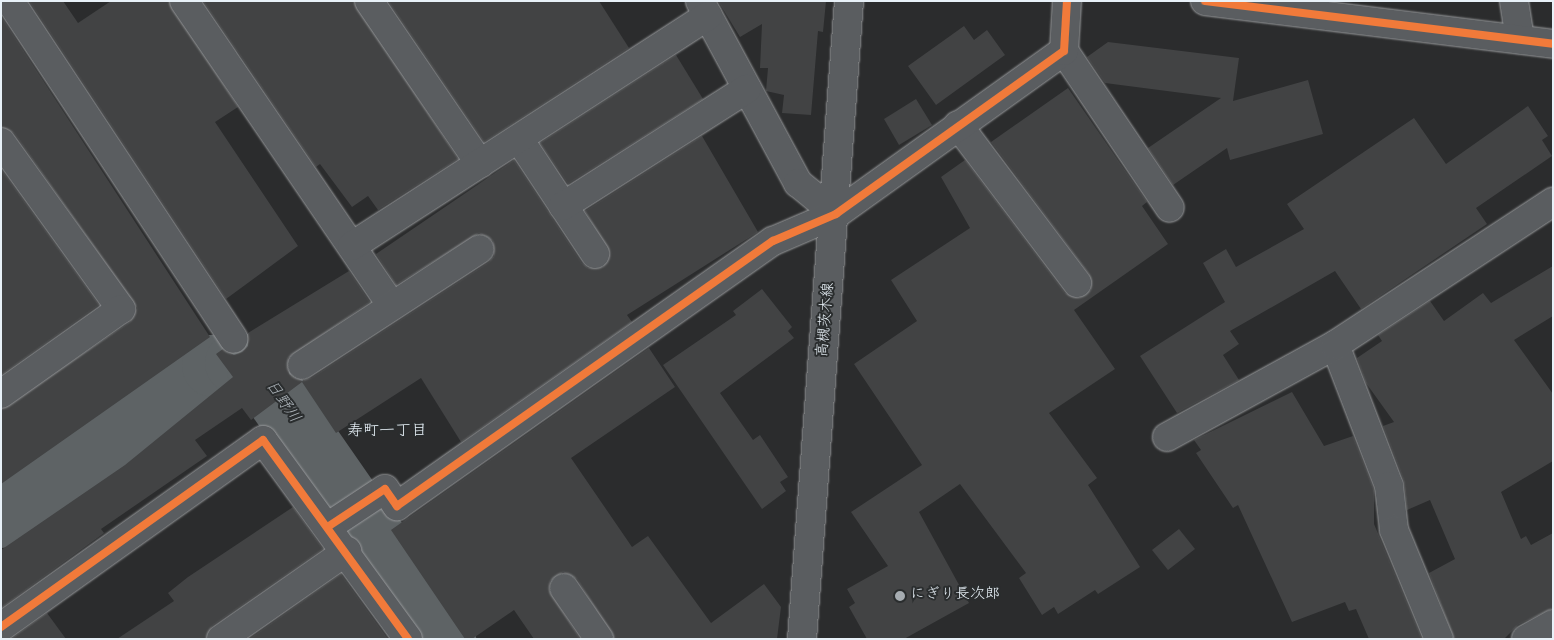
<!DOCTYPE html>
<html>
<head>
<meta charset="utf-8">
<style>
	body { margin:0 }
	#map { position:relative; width:1554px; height:640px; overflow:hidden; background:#2b2c2d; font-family:"Gochi Hand","Klee One",sans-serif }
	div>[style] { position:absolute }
	.river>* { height:62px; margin:-31px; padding:0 31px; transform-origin:31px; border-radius:31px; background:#5e6365 }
	.building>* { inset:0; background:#424344 }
	.roads { filter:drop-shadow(0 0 1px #96989a) drop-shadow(0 0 1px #96989a) }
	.street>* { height:28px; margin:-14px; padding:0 14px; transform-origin:14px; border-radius:14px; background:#5a5d60 }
	.secondary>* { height:28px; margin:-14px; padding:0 14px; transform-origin:14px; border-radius:14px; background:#5a5d60 }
	.cycleway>* { height:8px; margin:-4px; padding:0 4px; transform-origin:4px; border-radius:4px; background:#f17a3a }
	.dots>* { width:14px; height:14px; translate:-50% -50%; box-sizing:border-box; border:2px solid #2a2d2e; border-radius:50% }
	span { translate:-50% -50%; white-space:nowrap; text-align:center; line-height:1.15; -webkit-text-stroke:4px #2a2d2e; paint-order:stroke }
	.street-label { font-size:15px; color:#e8f1f8 }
	.poi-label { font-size:15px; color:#e8f1f8 }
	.left { translate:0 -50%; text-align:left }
	.water-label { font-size:16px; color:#acb3b9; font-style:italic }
	.neighbourhood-label { font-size:16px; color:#e8f1f8 }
	.frame { position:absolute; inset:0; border:2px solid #e8f1f8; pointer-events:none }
</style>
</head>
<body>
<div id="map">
	<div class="river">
		<i style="left:1px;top:517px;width:260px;rotate:-35.5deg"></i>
		<i style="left:213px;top:366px;width:23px;rotate:-7deg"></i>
		<i style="left:236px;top:363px;width:23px;rotate:18deg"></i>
		<i style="left:258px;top:370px;width:328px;rotate:55.2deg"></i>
	</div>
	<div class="building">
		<i style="clip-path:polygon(29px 1px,63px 1px,78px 23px,111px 1px,169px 1px,238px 107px,215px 122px,298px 246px,226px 299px)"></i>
		<i style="clip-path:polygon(203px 1px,354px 1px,458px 159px,378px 210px,368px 196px,352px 207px,320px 164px,316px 167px)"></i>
		<i style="clip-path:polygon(388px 1px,599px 1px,629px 48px,484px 142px)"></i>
		<i style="clip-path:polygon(718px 1px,826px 1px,823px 32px,818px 31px,811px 115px,782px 113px,784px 95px,766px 91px,768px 68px,760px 68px,762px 24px,740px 37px)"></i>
		<i style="clip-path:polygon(1px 16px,210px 337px,1px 484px,1px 409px,130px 322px,137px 308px,14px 133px,1px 127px)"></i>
		<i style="clip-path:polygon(964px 26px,974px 40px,987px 30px,1005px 55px,936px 105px,908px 66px)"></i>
		<i style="clip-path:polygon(1108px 42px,1239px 58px,1233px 101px,1308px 80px,1323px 134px,1230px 160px,1227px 148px,1173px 185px,1148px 148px,1221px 98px,1105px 83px,1087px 57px)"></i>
		<i style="clip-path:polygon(676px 55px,703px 99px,568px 184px,540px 143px)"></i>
		<i style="clip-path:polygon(1068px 88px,1147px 202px,1142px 206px,1168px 244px,1074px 310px,1115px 369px,1049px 413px,1097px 478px,1088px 485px,1140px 567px,1098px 594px,1095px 590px,1058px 614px,1054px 607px,1042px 615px,1019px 578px,1026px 573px,960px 484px,919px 512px,969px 603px,904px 639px,867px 639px,849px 607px,855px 603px,847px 589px,888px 566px,851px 512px,922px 465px,854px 364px,917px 321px,891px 280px,970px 228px,941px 177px,965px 160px,1065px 293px,1079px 298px,1091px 290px,1089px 274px,991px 142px)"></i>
		<i style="clip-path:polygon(916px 99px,932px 125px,899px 145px,884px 119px)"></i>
		<i style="clip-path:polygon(1528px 106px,1548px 136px,1542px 140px,1552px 156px,1476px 208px,1487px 224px,1361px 309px,1335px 271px,1230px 331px,1239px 344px,1223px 355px,1239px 380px,1177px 413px,1140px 356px,1225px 302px,1203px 263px,1226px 249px,1236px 267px,1304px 229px,1287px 204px,1414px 118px,1446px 164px)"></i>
		<i style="clip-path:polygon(702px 136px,758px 232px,627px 315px,632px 322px,461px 442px,421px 378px,336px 433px,302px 382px,251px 420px,242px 408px,195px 440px,207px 456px,101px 529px,104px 533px,1px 608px,1px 550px,125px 465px,233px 377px,216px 354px,223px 349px,234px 355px,242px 352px,248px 346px,248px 333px,349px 271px,370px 302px,288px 358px,289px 374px,302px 381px,311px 378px,489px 262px,494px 256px,493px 241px,479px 233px,396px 285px,376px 254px,514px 160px,582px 263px,588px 268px,603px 267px,610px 253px,585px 211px)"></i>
		<i style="clip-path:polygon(1px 169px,99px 305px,1px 375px)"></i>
		<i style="clip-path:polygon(1553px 266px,1553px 316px,1514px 340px,1553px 394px,1553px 461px,1501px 492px,1521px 539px,1526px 536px,1531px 545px,1553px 533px,1553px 608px,1518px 625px,1504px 639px,1454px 639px,1429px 573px,1455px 559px,1430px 500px,1407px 510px,1404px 481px,1383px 426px,1394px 422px,1366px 383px,1357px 358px,1382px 341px,1378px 335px,1430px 301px,1444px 321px,1483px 293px,1491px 303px)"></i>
		<i style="clip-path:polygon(762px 289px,792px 327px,788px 331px,794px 338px,720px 393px,753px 440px,760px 435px,788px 477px,780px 482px,786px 491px,762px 509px,663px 365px,736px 315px,733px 311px)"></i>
		<i style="clip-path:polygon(649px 348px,675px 387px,571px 458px,632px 547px,648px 536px,711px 623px,764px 584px,781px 607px,777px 639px,614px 639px,577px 579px,563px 572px,550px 581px,549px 590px,580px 639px,534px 639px,514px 610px,472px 639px,465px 639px,391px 530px)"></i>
		<i style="clip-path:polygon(1292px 392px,1324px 446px,1353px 436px,1374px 490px,1374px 524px,1422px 639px,1369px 639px,1356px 609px,1349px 611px,1345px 602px,1292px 622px,1238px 505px,1233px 508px,1196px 453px,1201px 450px,1194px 440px)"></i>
		<i style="clip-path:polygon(293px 507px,323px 549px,212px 626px,206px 639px,117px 639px,174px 601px,168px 593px,188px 577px)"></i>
		<i style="clip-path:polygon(1179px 529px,1195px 549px,1168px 570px,1152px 550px)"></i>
		<i style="clip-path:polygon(341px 574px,388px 639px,249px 639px)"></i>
		<i style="clip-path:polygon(47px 613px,66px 639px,11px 639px)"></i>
	</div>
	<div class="roads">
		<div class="street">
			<i style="left:10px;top:1px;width:405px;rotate:56.5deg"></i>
			<i style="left:184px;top:1px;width:369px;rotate:55.7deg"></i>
			<i style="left:369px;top:1px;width:197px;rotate:55.7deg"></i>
			<i style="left:700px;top:1px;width:207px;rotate:61.7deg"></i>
			<i style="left:798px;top:183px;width:49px;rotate:39.2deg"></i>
			<i style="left:1514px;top:1px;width:39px;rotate:81deg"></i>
			<i style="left:1064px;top:51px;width:189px;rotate:56deg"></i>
			<i style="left:958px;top:125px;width:198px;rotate:53deg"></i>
			<i style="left:519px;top:139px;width:138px;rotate:56.5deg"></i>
			<i style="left:1px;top:142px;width:206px;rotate:54.3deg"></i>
			<i style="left:121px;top:309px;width:147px;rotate:144.7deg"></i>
			<i style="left:563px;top:206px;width:218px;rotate:-32.5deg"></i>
			<i style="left:352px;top:246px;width:424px;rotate:-32.9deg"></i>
			<i style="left:1335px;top:345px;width:151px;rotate:69deg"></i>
			<i style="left:1389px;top:486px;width:44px;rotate:83.5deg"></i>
			<i style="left:1394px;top:530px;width:118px;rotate:67.6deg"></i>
			<i style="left:302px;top:365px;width:212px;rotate:-33.1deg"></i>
			<i style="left:1167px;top:437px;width:192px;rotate:-28.7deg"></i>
			<i style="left:1335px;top:345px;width:261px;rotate:-33.3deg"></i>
			<i style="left:329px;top:526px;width:67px;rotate:-33.5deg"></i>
			<i style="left:385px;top:489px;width:21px;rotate:55deg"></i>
			<i style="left:397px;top:506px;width:460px;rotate:-35.2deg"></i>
			<i style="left:773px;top:241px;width:69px;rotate:-23.2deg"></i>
			<i style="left:836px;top:214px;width:280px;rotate:-35.6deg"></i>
			<i style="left:1064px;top:51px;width:50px;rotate:-86.6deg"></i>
			<i style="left:564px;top:588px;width:62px;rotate:55.5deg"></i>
			<i style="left:1px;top:627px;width:322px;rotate:-35.5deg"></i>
			<i style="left:263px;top:440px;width:246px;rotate:53.9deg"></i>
			<i style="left:221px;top:639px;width:154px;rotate:-34.9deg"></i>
			<i style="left:1526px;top:639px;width:31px;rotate:-29deg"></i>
		</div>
		<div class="secondary">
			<i style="left:1205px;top:1px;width:351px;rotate:7deg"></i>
			<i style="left:802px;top:639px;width:640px;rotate:-85.79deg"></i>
		</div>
	</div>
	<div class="cycleway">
		<i style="left:1205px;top:1px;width:351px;rotate:7deg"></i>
		<i style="left:329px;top:526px;width:67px;rotate:-33.5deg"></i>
		<i style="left:385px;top:489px;width:21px;rotate:55deg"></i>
		<i style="left:397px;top:506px;width:460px;rotate:-35.2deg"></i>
		<i style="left:773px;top:241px;width:69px;rotate:-23.2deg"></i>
		<i style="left:836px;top:214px;width:280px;rotate:-35.6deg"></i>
		<i style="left:1064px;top:51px;width:50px;rotate:-86.6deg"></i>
		<i style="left:1px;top:627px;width:322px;rotate:-35.5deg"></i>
		<i style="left:263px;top:440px;width:246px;rotate:53.9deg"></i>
	</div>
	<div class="dots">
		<i style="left:900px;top:596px;background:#a6acb1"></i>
	</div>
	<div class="street-label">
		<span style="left:827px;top:320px;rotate:-85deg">高槻茨木線</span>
	</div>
	<div class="poi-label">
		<span class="left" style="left:910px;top:596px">にぎり長次郎</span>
	</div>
	<div class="water-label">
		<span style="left:281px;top:403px;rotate:55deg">日野川</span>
	</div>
	<div class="neighbourhood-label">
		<span style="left:387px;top:433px">寿町一丁目</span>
	</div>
	<div class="frame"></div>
</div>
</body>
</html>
